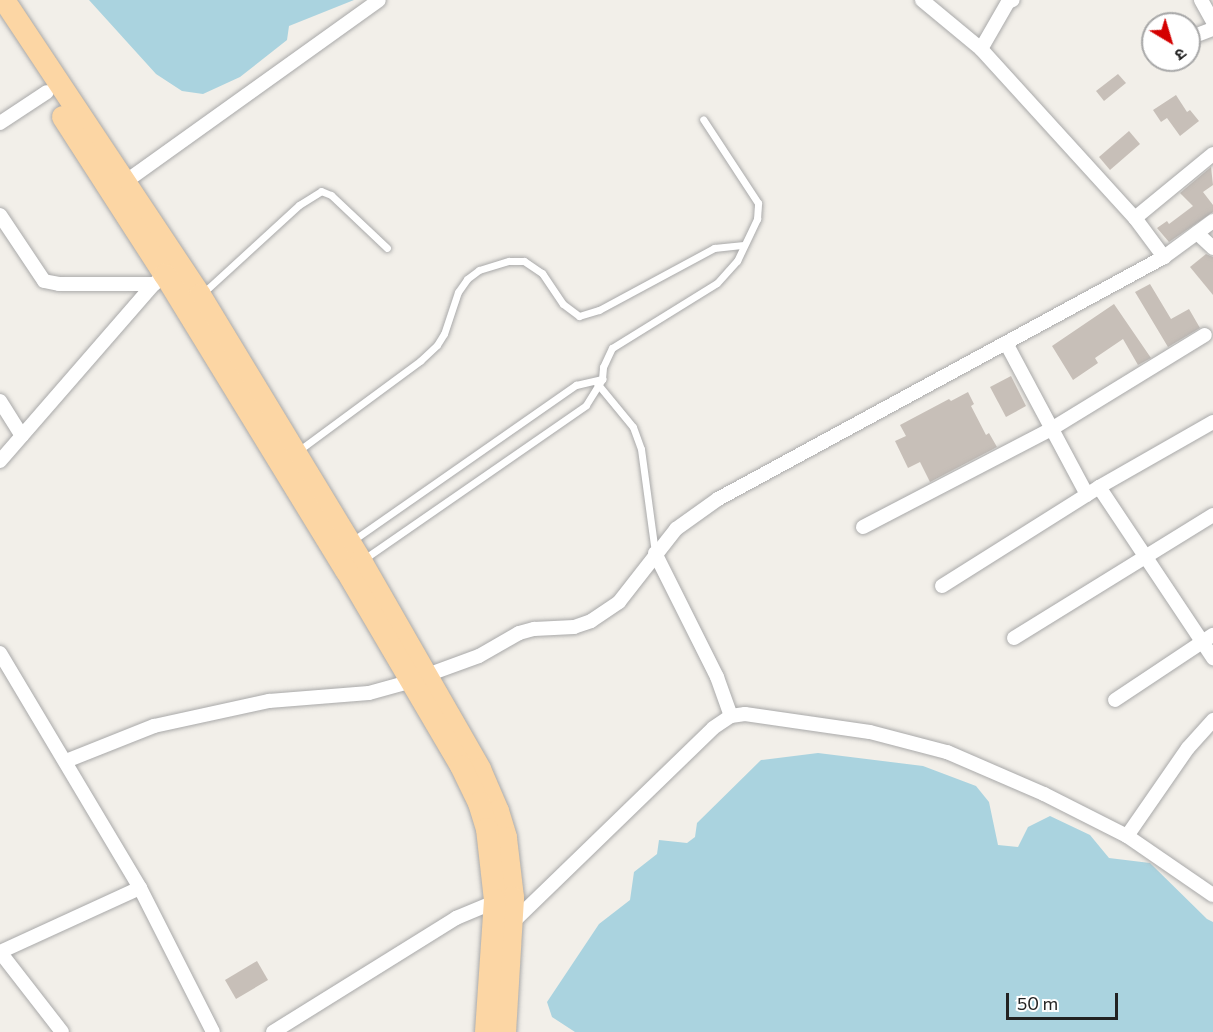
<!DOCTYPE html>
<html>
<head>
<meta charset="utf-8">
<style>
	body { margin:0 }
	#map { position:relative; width:1213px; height:1032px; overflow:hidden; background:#f2efe9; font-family:Commissioner,"Noto Sans Devanagari",sans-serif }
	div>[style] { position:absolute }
	.water>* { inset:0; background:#aad3df }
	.building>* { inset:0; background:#c7bfb8 }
	.roads { filter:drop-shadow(0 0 2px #a9a9a9) drop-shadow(0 0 2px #a9a9a9) }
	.service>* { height:7px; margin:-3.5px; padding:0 3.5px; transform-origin:3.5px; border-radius:3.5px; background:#fff }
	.minor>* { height:14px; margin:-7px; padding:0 7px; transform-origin:7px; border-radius:7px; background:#fff }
	.primary>* { height:22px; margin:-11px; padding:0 11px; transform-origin:11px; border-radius:11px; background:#fcd6a4 }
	span { translate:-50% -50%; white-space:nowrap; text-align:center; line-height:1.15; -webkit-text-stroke:4.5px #fff; paint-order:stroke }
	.north { position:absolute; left:1141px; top:12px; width:60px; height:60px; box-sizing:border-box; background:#fff; border:2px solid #a7a7a7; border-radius:50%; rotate:142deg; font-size:16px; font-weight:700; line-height:24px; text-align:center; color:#222 }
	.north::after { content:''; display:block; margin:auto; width:21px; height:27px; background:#d40000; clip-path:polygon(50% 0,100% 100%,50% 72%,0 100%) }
	.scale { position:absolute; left:1006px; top:993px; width:112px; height:27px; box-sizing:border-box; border:3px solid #222; border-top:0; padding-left:8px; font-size:18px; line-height:21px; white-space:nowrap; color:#222; -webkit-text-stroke:4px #fff; paint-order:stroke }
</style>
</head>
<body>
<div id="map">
	<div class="water">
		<i style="clip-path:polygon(89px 0,354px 0,289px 26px,287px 40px,240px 77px,203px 94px,182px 91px,156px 74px)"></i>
		<i style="clip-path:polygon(818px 753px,923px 766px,976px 786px,989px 802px,998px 845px,1018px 847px,1028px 827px,1050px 816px,1090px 835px,1109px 858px,1150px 863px,1207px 919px,1213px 922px,1213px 1032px,575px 1032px,552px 1017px,547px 1002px,599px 924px,630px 900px,634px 872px,657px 854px,659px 840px,687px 843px,695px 837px,697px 823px,761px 760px)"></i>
	</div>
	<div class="building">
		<i style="clip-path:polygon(1118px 74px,1126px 83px,1104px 101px,1096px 91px)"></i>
		<i style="clip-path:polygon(1176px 95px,1187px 112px,1190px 110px,1199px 121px,1180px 136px,1167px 118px,1161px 122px,1153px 110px)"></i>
		<i style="clip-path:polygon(1129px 131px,1140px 144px,1110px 170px,1099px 157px)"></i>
		<i style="clip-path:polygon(1211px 167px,1213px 185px,1203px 192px,1213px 205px,1213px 212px,1169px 242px,1157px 228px,1167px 221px,1169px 224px,1193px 206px,1180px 193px)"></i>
		<i style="clip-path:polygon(1206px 254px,1213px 257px,1213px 295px,1190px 267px)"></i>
		<i style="clip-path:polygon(1150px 284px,1171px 319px,1189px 309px,1200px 328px,1168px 347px,1135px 292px)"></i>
		<i style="clip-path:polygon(1114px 304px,1151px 358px,1138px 365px,1123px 339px,1095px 358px,1098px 363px,1073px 380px,1052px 346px)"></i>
		<i style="clip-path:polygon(1011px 376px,1026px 406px,1006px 417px,990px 387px)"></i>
		<i style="clip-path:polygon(968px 392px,974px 404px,971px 406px,986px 435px,989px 433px,997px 447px,930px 482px,920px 462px,908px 468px,895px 441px,906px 436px,900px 425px,949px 399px,951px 401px)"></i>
		<i style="clip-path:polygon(257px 961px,268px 980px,236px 999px,225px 980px)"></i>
	</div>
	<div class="roads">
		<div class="service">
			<i style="left:204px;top:292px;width:129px;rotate:-42.5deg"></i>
			<i style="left:299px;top:205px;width:26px;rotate:-32deg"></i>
			<i style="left:321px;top:191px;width:11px;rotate:22deg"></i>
			<i style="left:331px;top:195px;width:77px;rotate:43.4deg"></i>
			<i style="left:596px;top:382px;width:58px;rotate:50.6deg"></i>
			<i style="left:633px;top:427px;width:23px;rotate:70deg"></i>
			<i style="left:641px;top:449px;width:105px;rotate:82.3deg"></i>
			<i style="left:298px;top:451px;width:152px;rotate:-36.4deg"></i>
			<i style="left:420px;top:361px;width:23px;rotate:-43deg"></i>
			<i style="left:437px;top:345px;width:13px;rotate:-58deg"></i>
			<i style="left:444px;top:334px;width:44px;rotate:-71.6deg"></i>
			<i style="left:458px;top:292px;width:16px;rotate:-55deg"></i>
			<i style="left:467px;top:279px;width:15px;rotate:-37deg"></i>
			<i style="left:479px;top:270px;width:31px;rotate:-17deg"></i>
			<i style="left:509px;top:261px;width:15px"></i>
			<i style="left:524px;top:261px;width:22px;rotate:34deg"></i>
			<i style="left:542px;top:273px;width:37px;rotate:56deg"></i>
			<i style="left:563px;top:304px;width:20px;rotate:37deg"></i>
			<i style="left:579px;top:316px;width:21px;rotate:-17deg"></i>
			<i style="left:599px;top:310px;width:131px;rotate:-28.3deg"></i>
			<i style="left:714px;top:248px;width:30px;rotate:-6deg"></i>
			<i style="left:352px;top:541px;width:273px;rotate:-34.9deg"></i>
			<i style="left:576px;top:385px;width:27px;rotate:-13deg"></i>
			<i style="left:364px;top:559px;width:270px;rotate:-34.7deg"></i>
			<i style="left:586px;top:405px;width:31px;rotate:-58deg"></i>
			<i style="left:602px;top:379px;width:12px;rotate:-85deg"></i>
			<i style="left:603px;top:367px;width:21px;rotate:-65deg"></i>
			<i style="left:612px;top:348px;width:123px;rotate:-31.8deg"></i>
			<i style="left:717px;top:283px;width:30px;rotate:-48deg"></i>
			<i style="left:737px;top:261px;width:47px;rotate:-64.5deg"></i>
			<i style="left:757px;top:219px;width:16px;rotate:-86deg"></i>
			<i style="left:758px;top:203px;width:100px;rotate:-123.2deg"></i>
		</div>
		<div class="minor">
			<i style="left:922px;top:0;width:77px;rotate:39.7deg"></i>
			<i style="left:981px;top:49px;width:229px;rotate:47.7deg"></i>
			<i style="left:1135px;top:218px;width:49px;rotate:53.4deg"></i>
			<i style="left:1201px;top:0;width:25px;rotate:61deg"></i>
			<i style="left:1189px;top:38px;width:26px;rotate:-21deg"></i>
			<i style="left:981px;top:49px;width:54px;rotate:-60.1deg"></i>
			<i style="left:1008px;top:2px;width:5px;rotate:-22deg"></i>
			<i style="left:0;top:123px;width:56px;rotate:-33.4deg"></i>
			<i style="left:125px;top:182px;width:312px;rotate:-35.6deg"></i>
			<i style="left:0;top:215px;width:79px;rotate:56.3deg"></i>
			<i style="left:44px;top:281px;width:15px;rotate:11deg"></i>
			<i style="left:59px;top:284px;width:95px"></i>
			<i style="left:1135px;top:218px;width:101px;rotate:-39.4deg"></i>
			<i style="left:1197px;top:233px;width:22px;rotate:43deg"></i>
			<i style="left:1006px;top:343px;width:172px;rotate:61.9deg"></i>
			<i style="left:0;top:401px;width:41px;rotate:57.8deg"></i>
			<i style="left:0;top:461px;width:235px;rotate:-49deg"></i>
			<i style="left:154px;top:284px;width:22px;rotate:-39deg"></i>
			<i style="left:1099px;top:487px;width:206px;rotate:56.3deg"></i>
			<i style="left:863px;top:527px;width:214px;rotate:-27.5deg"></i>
			<i style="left:1053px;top:428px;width:178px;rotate:-31.5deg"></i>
			<i style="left:655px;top:553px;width:139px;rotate:63.4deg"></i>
			<i style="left:717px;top:677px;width:41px;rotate:70.3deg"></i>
			<i style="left:942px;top:586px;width:186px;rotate:-32.2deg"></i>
			<i style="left:1099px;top:487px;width:131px;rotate:-29.7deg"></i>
			<i style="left:1014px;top:638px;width:234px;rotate:-31.7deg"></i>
			<i style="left:0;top:653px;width:274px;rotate:59.2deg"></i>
			<i style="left:140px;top:888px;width:161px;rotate:63.1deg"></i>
			<i style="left:427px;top:675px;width:55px;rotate:-20.1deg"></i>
			<i style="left:479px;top:656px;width:46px;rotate:-29.9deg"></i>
			<i style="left:519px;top:633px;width:16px;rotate:-15deg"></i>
			<i style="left:534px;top:629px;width:40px;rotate:-2.9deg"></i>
			<i style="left:574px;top:627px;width:18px;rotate:-19deg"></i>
			<i style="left:591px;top:621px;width:34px;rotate:-34deg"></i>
			<i style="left:619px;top:602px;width:93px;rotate:-52deg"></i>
			<i style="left:676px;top:529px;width:52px;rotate:-35.5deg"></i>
			<i style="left:718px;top:499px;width:507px;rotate:-28.48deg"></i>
			<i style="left:1164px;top:257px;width:61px;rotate:-36.3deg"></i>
			<i style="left:1115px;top:700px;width:118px;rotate:-33.6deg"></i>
			<i style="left:66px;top:761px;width:95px;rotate:-21.7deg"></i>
			<i style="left:154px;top:726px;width:118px;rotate:-12.3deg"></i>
			<i style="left:269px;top:701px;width:100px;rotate:-4.6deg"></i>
			<i style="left:369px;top:693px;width:45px;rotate:-15.6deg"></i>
			<i style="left:1127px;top:836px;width:107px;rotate:-55.3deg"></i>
			<i style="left:1188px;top:748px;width:38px;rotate:-48deg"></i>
			<i style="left:511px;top:924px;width:281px;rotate:-44.1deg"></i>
			<i style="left:713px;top:728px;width:22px;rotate:-34deg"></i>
			<i style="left:731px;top:716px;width:14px;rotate:-8deg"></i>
			<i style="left:745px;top:714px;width:126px;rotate:8.2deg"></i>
			<i style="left:870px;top:732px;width:80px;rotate:14.6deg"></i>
			<i style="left:947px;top:752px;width:106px;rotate:23.4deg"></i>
			<i style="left:1044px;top:794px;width:93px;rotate:26.8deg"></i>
			<i style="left:1127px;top:836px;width:104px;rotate:34.5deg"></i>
			<i style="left:0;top:952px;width:154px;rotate:-24.6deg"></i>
			<i style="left:0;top:952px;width:101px;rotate:52.2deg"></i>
			<i style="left:273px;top:1032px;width:216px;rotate:-31.9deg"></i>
			<i style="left:456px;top:918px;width:47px;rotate:-22.7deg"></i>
		</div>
		<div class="primary">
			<i style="left:4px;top:0;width:354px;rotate:56.4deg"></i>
			<i style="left:200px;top:295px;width:311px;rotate:58.8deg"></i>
			<i style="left:361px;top:561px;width:240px;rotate:60.2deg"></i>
			<i style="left:480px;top:769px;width:46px;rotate:66.8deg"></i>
			<i style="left:498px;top:811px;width:28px;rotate:73deg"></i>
			<i style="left:506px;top:838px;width:60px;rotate:83.3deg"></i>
			<i style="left:513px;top:898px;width:134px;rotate:93.4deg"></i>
			<i style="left:63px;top:117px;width:188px;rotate:57.2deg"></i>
			<i style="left:165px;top:275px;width:346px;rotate:58.5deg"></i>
			<i style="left:346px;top:570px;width:227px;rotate:59.6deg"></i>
			<i style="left:461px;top:766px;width:41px;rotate:64.1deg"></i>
			<i style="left:479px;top:803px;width:27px;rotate:73deg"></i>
			<i style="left:487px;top:829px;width:71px;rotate:83.6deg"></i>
			<i style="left:495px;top:900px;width:132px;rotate:93.9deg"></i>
		</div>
	</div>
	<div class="north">उ</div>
	<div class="scale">50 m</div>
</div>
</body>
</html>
